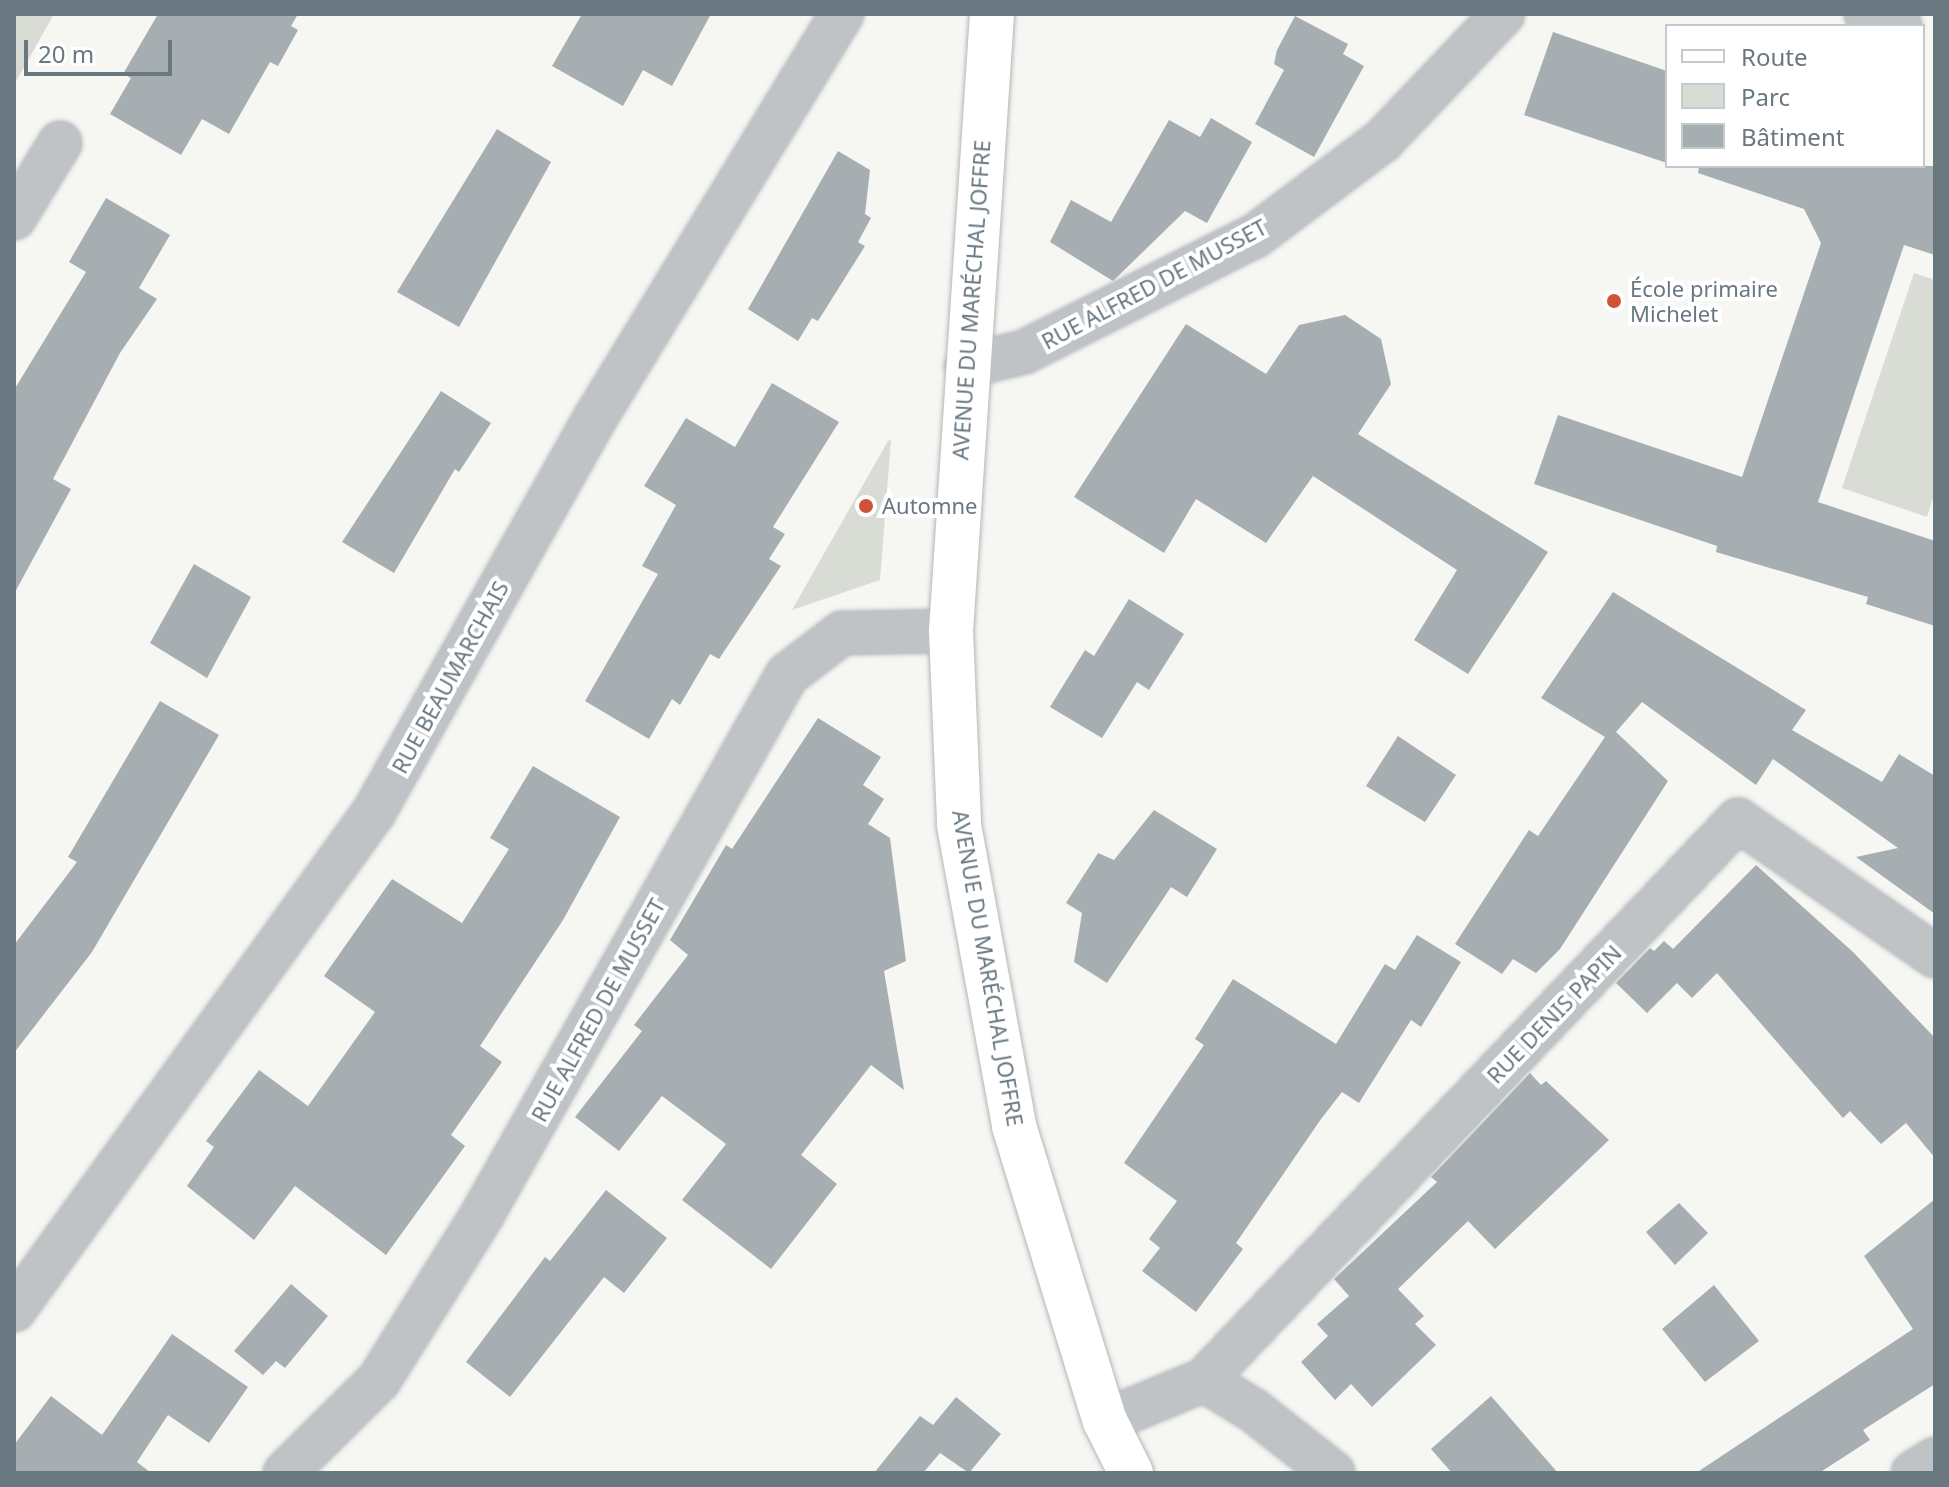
<!DOCTYPE html>
<html>
<head>
<meta charset="utf-8">
<style>
	body { margin:0 }
	#map { position:relative; width:1949px; height:1487px; overflow:hidden; background:#f6f6f3; font-family:"Noto Sans",sans-serif }
	div>[style] { position:absolute }
	.green>* { inset:0; background:#d8dcd4 }
	.building>* { inset:0; background:#a7aeb2 }
	.roads { filter:drop-shadow(0 0 2px #b2b7ba) drop-shadow(0 0 2px #b2b7ba) }
	.street>* { height:42px; margin:-21px; padding:0 21px; transform-origin:21px; border-radius:21px; background:#bfc3c6 }
	.secondary>* { height:44px; margin:-22px; padding:0 22px; transform-origin:22px; border-radius:22px; background:#fff }
	.dots>* { width:22px; height:22px; translate:-50% -50%; box-sizing:border-box; border:4px solid #fff; border-radius:50% }
	span { translate:-50% -50%; white-space:nowrap; text-align:center; line-height:1.15; -webkit-text-stroke:8px #fff; paint-order:stroke }
	.street-label { font-size:22px; color:#687780 }
	.poi-label { font-size:22px; color:#687780 }
	.left { translate:0 -50%; text-align:left }
	.frame { position:absolute; inset:0; border:16px solid #687780; pointer-events:none }
	.legend { position:absolute; left:1665px; top:24px; width:260px; height:144px; box-sizing:border-box; background:#fff; border:2px solid #c3c9cc; margin:0; padding:10px 14px; list-style:none; font-size:24px; color:#687780 }
	.legend li { display:flex; align-items:center; gap:16px; height:40px }
	.legend b { width:40px; border:2px solid #c3c9cc }
	.scale { position:absolute; left:24px; top:40px; width:148px; height:36px; box-sizing:border-box; border:4px solid #687780; border-top:0; padding-left:10px; font-size:24px; line-height:28px; white-space:nowrap; color:#687780; -webkit-text-stroke:6px #fff; paint-order:stroke }
</style>
</head>
<body>
<div id="map">
	<div class="green">
		<i style="clip-path:polygon(14px 14px,54px 14px,14px 85px)"></i>
		<i style="clip-path:polygon(1914px 273px,1935px 280px,1935px 491px,1927px 517px,1842px 488px)"></i>
		<i style="clip-path:polygon(891px 440px,880px 580px,792px 610px,888px 441px)"></i>
	</div>
	<div class="building">
		<i style="clip-path:polygon(158px 14px,298px 14px,291px 26px,298px 30px,278px 66px,270px 62px,229px 134px,202px 119px,181px 155px,110px 114px,131px 78px,123px 74px)"></i>
		<i style="clip-path:polygon(582px 14px,711px 14px,672px 86px,643px 70px,623px 106px,552px 66px)"></i>
		<i style="clip-path:polygon(1295px 16px,1348px 44px,1343px 54px,1364px 66px,1314px 157px,1255px 124px,1284px 70px,1274px 64px,1277px 50px)"></i>
		<i style="clip-path:polygon(1553px 32px,1667px 71px,1667px 163px,1524px 115px)"></i>
		<i style="clip-path:polygon(1211px 118px,1252px 142px,1207px 223px,1185px 211px,1113px 281px,1050px 242px,1071px 200px,1111px 222px,1169px 120px,1200px 137px)"></i>
		<i style="clip-path:polygon(497px 129px,551px 162px,459px 327px,397px 292px)"></i>
		<i style="clip-path:polygon(838px 151px,870px 170px,865px 214px,871px 218px,858px 242px,865px 246px,818px 321px,812px 318px,798px 341px,748px 309px)"></i>
		<i style="clip-path:polygon(1699px 166px,1935px 166px,1935px 255px,1904px 245px,1818px 502px,1935px 541px,1935px 626px,1866px 604px,1868px 597px,1716px 552px,1717px 546px,1534px 484px,1558px 415px,1742px 477px,1821px 243px,1804px 209px,1698px 173px)"></i>
		<i style="clip-path:polygon(106px 198px,170px 235px,139px 288px,157px 299px,120px 353px,53px 479px,71px 489px,14px 594px,14px 390px,86px 272px,69px 262px)"></i>
		<i style="clip-path:polygon(1345px 315px,1381px 339px,1391px 384px,1358px 434px,1548px 552px,1468px 674px,1414px 640px,1457px 570px,1313px 476px,1266px 543px,1196px 499px,1164px 553px,1074px 497px,1186px 324px,1266px 374px,1299px 325px)"></i>
		<i style="clip-path:polygon(772px 383px,839px 422px,773px 527px,785px 534px,769px 559px,781px 566px,719px 659px,710px 654px,680px 705px,672px 699px,649px 739px,585px 701px,658px 574px,642px 566px,676px 505px,644px 486px,686px 418px,735px 447px)"></i>
		<i style="clip-path:polygon(441px 391px,491px 423px,459px 472px,455px 469px,394px 573px,342px 542px)"></i>
		<i style="clip-path:polygon(194px 564px,251px 597px,207px 678px,150px 643px)"></i>
		<i style="clip-path:polygon(1613px 592px,1806px 710px,1792px 730px,1882px 782px,1899px 754px,1935px 776px,1935px 914px,1856px 857px,1898px 848px,1773px 759px,1756px 785px,1642px 702px,1616px 732px,1668px 781px,1560px 949px,1536px 973px,1513px 959px,1502px 974px,1455px 944px,1529px 830px,1538px 836px,1605px 737px,1541px 698px)"></i>
		<i style="clip-path:polygon(1129px 599px,1184px 634px,1149px 690px,1137px 682px,1102px 738px,1050px 707px,1085px 650px,1094px 656px)"></i>
		<i style="clip-path:polygon(160px 701px,219px 735px,92px 952px,14px 1053px,14px 945px,77px 862px,68px 857px)"></i>
		<i style="clip-path:polygon(818px 718px,881px 757px,863px 785px,884px 799px,868px 824px,890px 838px,906px 961px,884px 971px,904px 1090px,871px 1065px,801px 1155px,837px 1184px,771px 1269px,682px 1200px,726px 1144px,662px 1096px,619px 1151px,575px 1117px,642px 1031px,634px 1025px,688px 955px,670px 940px,726px 845px,732px 849px)"></i>
		<i style="clip-path:polygon(1398px 736px,1456px 775px,1425px 822px,1366px 786px)"></i>
		<i style="clip-path:polygon(533px 766px,620px 817px,563px 920px,480px 1046px,502px 1062px,451px 1135px,465px 1146px,386px 1255px,295px 1186px,254px 1240px,187px 1186px,214px 1147px,206px 1141px,259px 1070px,308px 1106px,375px 1012px,324px 976px,392px 879px,462px 923px,509px 849px,490px 838px)"></i>
		<i style="clip-path:polygon(1154px 810px,1217px 849px,1187px 897px,1171px 887px,1107px 983px,1074px 962px,1082px 913px,1066px 903px,1098px 853px,1114px 860px)"></i>
		<i style="clip-path:polygon(1756px 865px,1853px 952px,1935px 1038px,1935px 1158px,1906px 1123px,1881px 1144px,1850px 1111px,1843px 1118px,1717px 973px,1692px 998px,1677px 983px,1647px 1013px,1616px 983px,1650px 948px,1654px 951px,1664px 941px,1673px 949px)"></i>
		<i style="clip-path:polygon(1417px 935px,1461px 962px,1421px 1027px,1411px 1020px,1359px 1103px,1342px 1092px,1321px 1119px,1236px 1243px,1243px 1249px,1196px 1312px,1142px 1271px,1160px 1248px,1149px 1239px,1177px 1201px,1124px 1163px,1204px 1045px,1195px 1039px,1233px 979px,1336px 1044px,1385px 964px,1395px 970px)"></i>
		<i style="clip-path:polygon(1530px 1073px,1541px 1085px,1546px 1081px,1609px 1140px,1495px 1249px,1468px 1221px,1398px 1289px,1424px 1316px,1415px 1324px,1436px 1345px,1372px 1407px,1351px 1384px,1335px 1400px,1301px 1362px,1328px 1336px,1317px 1324px,1349px 1296px,1334px 1279px,1437px 1182px,1431px 1177px)"></i>
		<i style="clip-path:polygon(606px 1190px,667px 1238px,624px 1293px,604px 1277px,510px 1397px,466px 1362px,545px 1257px,550px 1261px)"></i>
		<i style="clip-path:polygon(1935px 1199px,1935px 1384px,1863px 1430px,1870px 1440px,1819px 1473px,1696px 1473px,1913px 1329px,1864px 1256px)"></i>
		<i style="clip-path:polygon(1679px 1203px,1708px 1233px,1675px 1265px,1646px 1232px)"></i>
		<i style="clip-path:polygon(291px 1284px,328px 1316px,285px 1368px,276px 1361px,263px 1375px,234px 1351px)"></i>
		<i style="clip-path:polygon(1714px 1285px,1759px 1341px,1705px 1382px,1662px 1329px)"></i>
		<i style="clip-path:polygon(172px 1334px,248px 1387px,209px 1443px,168px 1415px,137px 1462px,151px 1473px,14px 1473px,14px 1445px,51px 1396px,102px 1435px)"></i>
		<i style="clip-path:polygon(1491px 1396px,1558px 1473px,1452px 1473px,1431px 1449px)"></i>
		<i style="clip-path:polygon(956px 1397px,1001px 1434px,969px 1473px,940px 1453px,923px 1473px,874px 1473px,920px 1416px,933px 1425px)"></i>
	</div>
	<div class="roads">
		<div class="street">
			<i style="left:1866px;top:14px;width:36px;rotate:19deg"></i>
			<i style="left:14px;top:218px;width:88px;rotate:-58.5deg"></i>
			<i style="left:966px;top:366px;width:60px;rotate:-13.6deg"></i>
			<i style="left:1024px;top:352px;width:258px;rotate:-26.7deg"></i>
			<i style="left:1255px;top:236px;width:159px;rotate:-36.8deg"></i>
			<i style="left:1382px;top:141px;width:175px;rotate:-46.4deg"></i>
			<i style="left:14px;top:1310px;width:614px;rotate:-54.14deg"></i>
			<i style="left:374px;top:812px;width:450px;rotate:-60.7deg"></i>
			<i style="left:594px;top:420px;width:476px;rotate:-58.6deg"></i>
			<i style="left:1204px;top:1380px;width:57px;rotate:31.5deg"></i>
			<i style="left:1253px;top:1410px;width:102px;rotate:38.2deg"></i>
			<i style="left:1105px;top:1421px;width:107px;rotate:-22.5deg"></i>
			<i style="left:1204px;top:1380px;width:774px;rotate:-46.36deg"></i>
			<i style="left:1738px;top:820px;width:239px;rotate:34.6deg"></i>
			<i style="left:285px;top:1473px;width:132px;rotate:-44.7deg"></i>
			<i style="left:379px;top:1380px;width:195px;rotate:-58deg"></i>
			<i style="left:482px;top:1215px;width:620px;rotate:-60.54deg"></i>
			<i style="left:787px;top:675px;width:69px;rotate:-37.4deg"></i>
			<i style="left:842px;top:633px;width:109px;rotate:-1.1deg"></i>
			<i style="left:1913px;top:1473px;width:26px;rotate:-32deg"></i>
		</div>
		<div class="secondary">
			<i style="left:992px;top:14px;width:618px;rotate:93.8deg"></i>
			<i style="left:951px;top:631px;width:194px;rotate:87.6deg"></i>
			<i style="left:959px;top:825px;width:306px;rotate:79.6deg"></i>
			<i style="left:1014px;top:1126px;width:309px;rotate:72.9deg"></i>
			<i style="left:1105px;top:1421px;width:58px;rotate:63.4deg"></i>
		</div>
	</div>
	<div class="dots">
		<i style="left:1614px;top:301px;background:#cf5339"></i>
		<i style="left:866px;top:506px;background:#cf5339"></i>
	</div>
	<div class="street-label">
		<span style="left:1154px;top:284px;rotate:-28deg">RUE ALFRED DE MUSSET</span>
		<span style="left:971px;top:300px;rotate:-86deg">AVENUE DU MARÉCHAL JOFFRE</span>
		<span style="left:450px;top:677px;rotate:-61deg">RUE BEAUMARCHAIS</span>
		<span style="left:988px;top:968px;rotate:80deg">AVENUE DU MARÉCHAL JOFFRE</span>
		<span style="left:598px;top:1010px;rotate:-61deg">RUE ALFRED DE MUSSET</span>
		<span style="left:1554px;top:1014px;rotate:-46deg">RUE DENIS PAPIN</span>
	</div>
	<div class="poi-label">
		<span class="left" style="left:1630px;top:301px">École primaire<br>Michelet</span>
		<span class="left" style="left:882px;top:506px">Automne</span>
	</div>
	<div class="frame"></div>
	<ul class="legend">
	<li><b style="height:10px;background:#fff"></b>Route</li>
	<li><b style="height:22px;background:#d8dcd4"></b>Parc</li>
	<li><b style="height:22px;background:#a7aeb2"></b>Bâtiment</li>
	</ul>
	<div class="scale">20 m</div>
</div>
</body>
</html>
